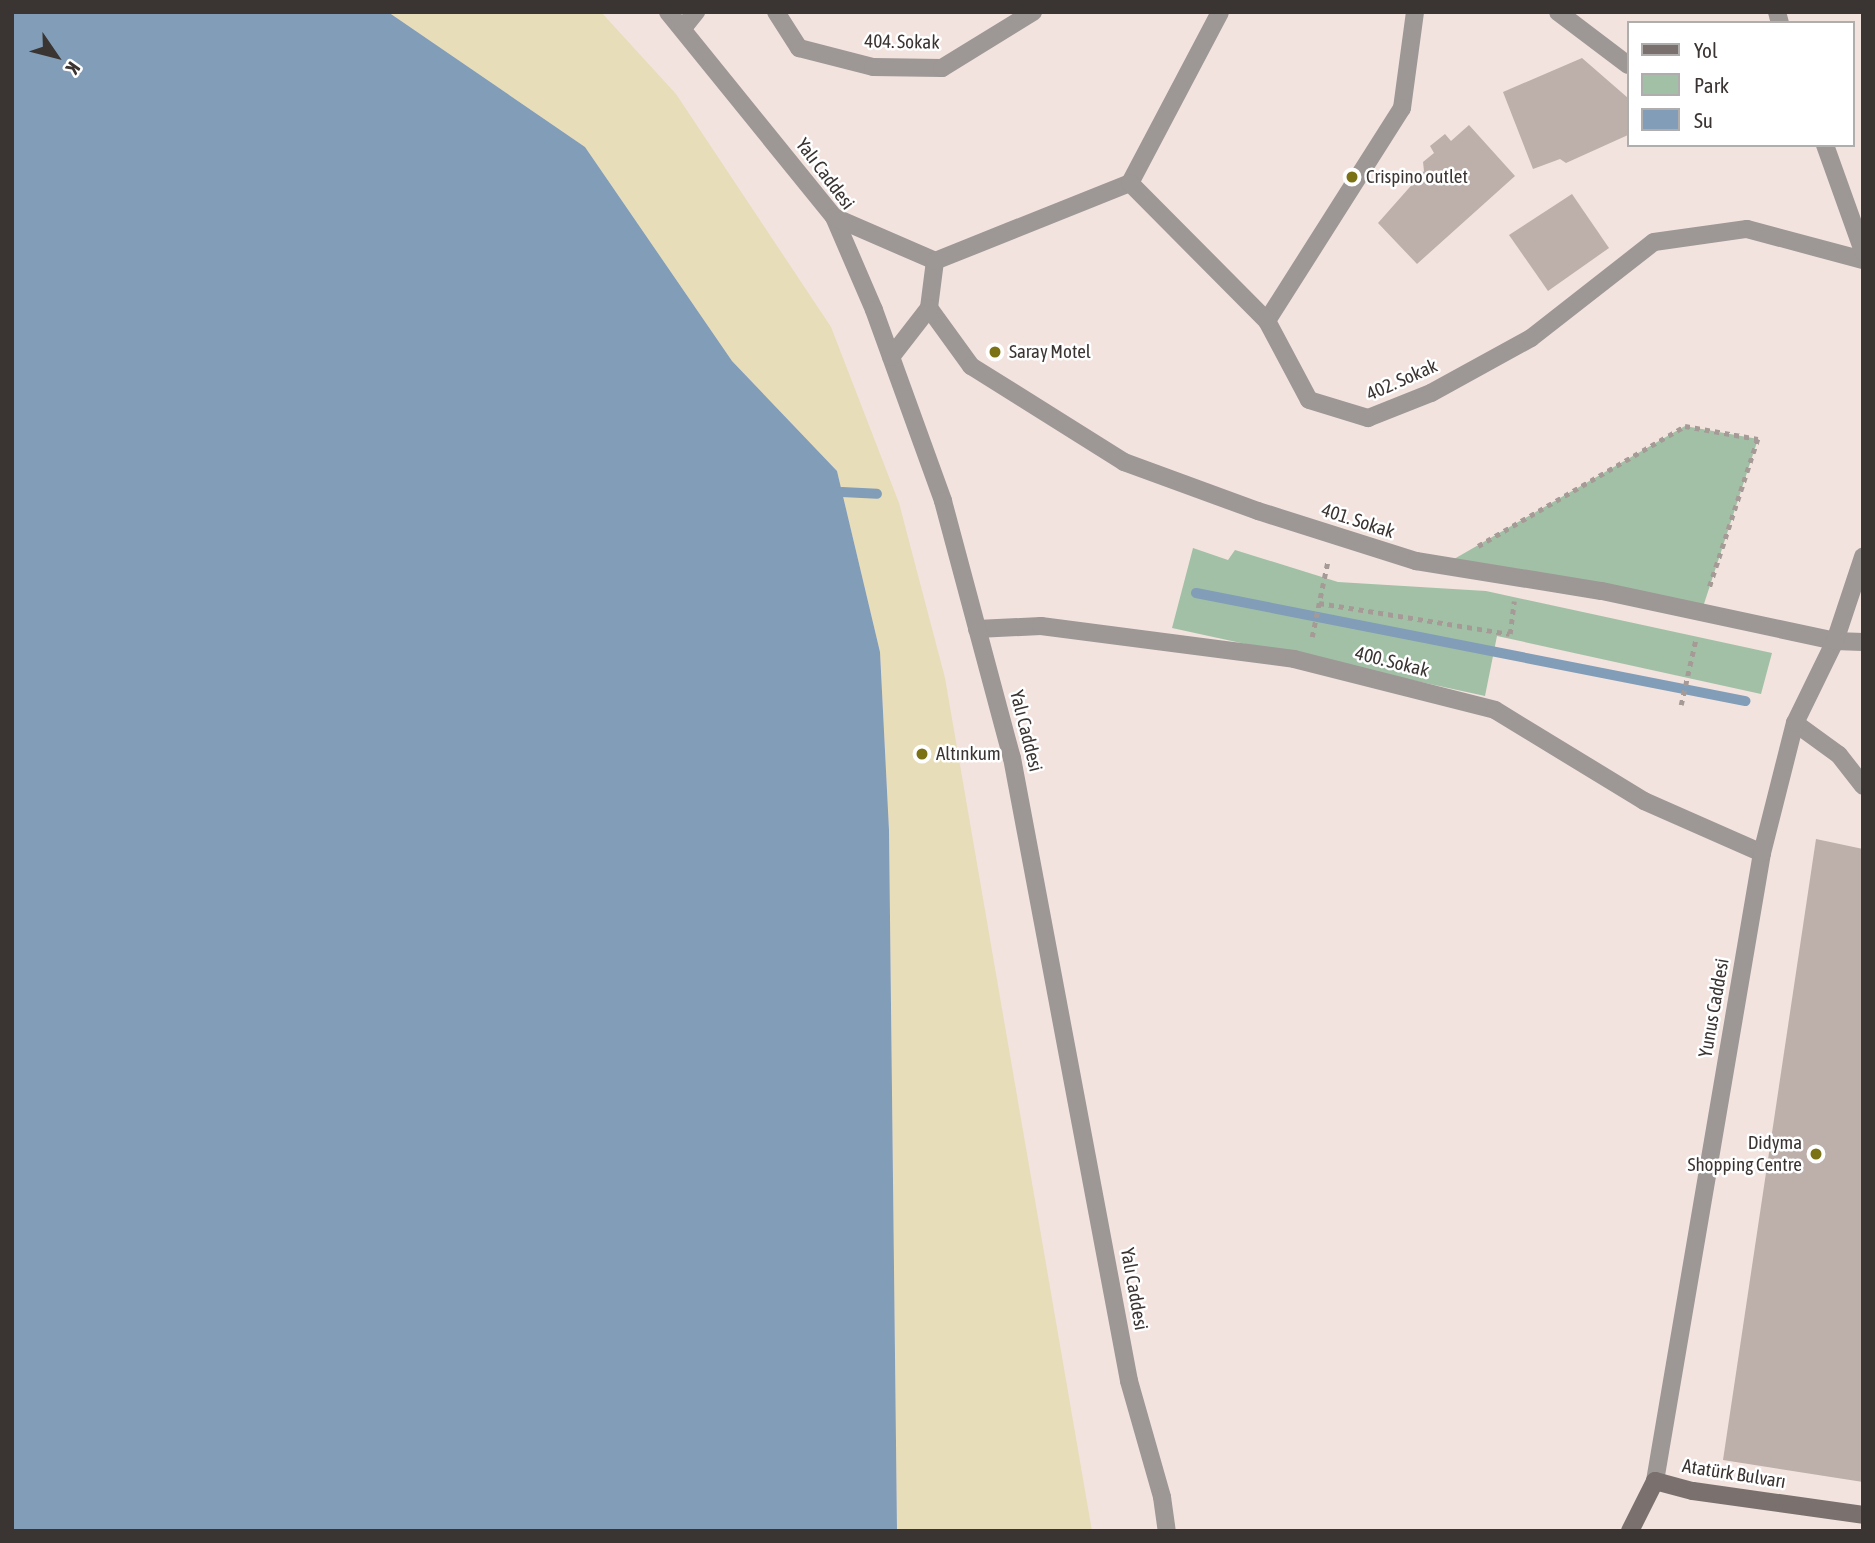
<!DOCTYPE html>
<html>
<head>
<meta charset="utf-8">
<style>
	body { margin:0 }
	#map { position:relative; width:1875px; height:1543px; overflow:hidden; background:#f2e3de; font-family:"Asap Condensed",sans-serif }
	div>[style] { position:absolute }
	.green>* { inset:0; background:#a2c0a6 }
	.sand>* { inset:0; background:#e7ddb8 }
	.water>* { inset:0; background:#819db8 }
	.stream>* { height:10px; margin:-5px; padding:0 5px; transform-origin:5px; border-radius:5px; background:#819db8 }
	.building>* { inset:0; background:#bdafaa }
	.path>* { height:4.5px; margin-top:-2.25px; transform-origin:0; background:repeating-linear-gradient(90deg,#a69a97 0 5px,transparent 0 10px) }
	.pedestrian>* { height:18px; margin:-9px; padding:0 9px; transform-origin:9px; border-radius:9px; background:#9d9795 }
	.minor>* { height:18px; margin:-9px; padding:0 9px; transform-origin:9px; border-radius:9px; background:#9d9795 }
	.secondary>* { height:18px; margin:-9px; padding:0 9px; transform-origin:9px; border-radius:9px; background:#7a716e }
	.dots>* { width:19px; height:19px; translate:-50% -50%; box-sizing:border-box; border:4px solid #fff; border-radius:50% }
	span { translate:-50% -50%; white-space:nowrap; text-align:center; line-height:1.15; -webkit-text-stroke:5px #fff; paint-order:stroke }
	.street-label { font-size:19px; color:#3a3432 }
	.poi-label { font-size:19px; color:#3a3432 }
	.left { translate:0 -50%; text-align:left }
	.right { translate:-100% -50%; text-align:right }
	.frame { position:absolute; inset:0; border:14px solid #3a3432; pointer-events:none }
	.legend { position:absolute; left:1627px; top:21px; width:228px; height:126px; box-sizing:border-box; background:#fff; border:2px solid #b0aead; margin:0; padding:9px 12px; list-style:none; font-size:21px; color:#3a3432 }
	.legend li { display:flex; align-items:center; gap:14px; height:35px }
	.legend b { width:35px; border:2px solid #b0aead }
	.north { position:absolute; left:21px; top:21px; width:70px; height:70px; -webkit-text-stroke:5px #fff; paint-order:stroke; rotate:125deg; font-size:19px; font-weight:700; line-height:28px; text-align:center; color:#3a3432 }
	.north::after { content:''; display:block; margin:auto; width:24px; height:32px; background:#3a3432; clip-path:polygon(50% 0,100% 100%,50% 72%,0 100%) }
</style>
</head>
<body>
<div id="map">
	<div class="green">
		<i style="clip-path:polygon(1685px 426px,1758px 439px,1701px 613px,1442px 566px)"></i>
		<i style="clip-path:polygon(1193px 548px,1228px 560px,1235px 550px,1338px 582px,1486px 591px,1772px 653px,1761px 694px,1497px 636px,1485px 696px,1172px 628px)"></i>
	</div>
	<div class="sand">
		<i style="clip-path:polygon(388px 12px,601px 12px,676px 94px,831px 327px,899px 503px,945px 678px,1092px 1531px,897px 1531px,889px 830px,880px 652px,837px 471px,732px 361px,585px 147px)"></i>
	</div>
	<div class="water">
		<i style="clip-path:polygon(12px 12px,388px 12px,585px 147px,732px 361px,837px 471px,880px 652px,889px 830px,897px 1531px,12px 1531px)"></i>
	</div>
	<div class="stream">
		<i style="left:842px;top:492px;width:35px;rotate:3deg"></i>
		<i style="left:1196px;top:593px;width:560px;rotate:11.13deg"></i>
	</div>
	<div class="building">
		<i style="clip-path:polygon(1582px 58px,1628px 98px,1628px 135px,1566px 163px,1560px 159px,1533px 169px,1503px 92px)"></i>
		<i style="clip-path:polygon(1469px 125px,1515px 176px,1417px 264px,1378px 223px,1424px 171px,1423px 162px,1434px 153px,1430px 146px,1445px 134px,1451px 141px)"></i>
		<i style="clip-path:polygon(1572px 194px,1609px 248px,1548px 291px,1509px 235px)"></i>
		<i style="clip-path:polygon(1816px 839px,1863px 849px,1863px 1482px,1723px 1460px)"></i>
	</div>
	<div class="path">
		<i style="left:1478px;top:546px;width:239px;rotate:-30.1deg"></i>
		<i style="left:1685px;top:426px;width:74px;rotate:10.1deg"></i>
		<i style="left:1758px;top:439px;width:158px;rotate:108.1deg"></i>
		<i style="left:1319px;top:603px;width:193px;rotate:9.2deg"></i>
		<i style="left:1510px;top:634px;width:33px;rotate:-83deg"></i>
		<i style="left:1312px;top:637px;width:79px;rotate:-78.3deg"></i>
		<i style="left:1681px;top:705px;width:69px;rotate:-77.4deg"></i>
	</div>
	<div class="pedestrian">
		<i style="left:929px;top:308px;width:72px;rotate:54.1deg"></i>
		<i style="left:971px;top:366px;width:181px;rotate:32.1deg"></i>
		<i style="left:1124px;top:462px;width:143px;rotate:20.1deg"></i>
		<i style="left:1258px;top:511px;width:166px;rotate:17.6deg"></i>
		<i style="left:1416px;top:561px;width:188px;rotate:9.2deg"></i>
		<i style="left:1602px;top:591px;width:238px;rotate:12.1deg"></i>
		<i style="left:977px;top:629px;width:64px;rotate:-2.7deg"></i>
		<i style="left:1041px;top:626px;width:255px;rotate:7.4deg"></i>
		<i style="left:1294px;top:659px;width:207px;rotate:14.2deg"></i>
		<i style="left:1495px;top:710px;width:175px;rotate:31.4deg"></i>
		<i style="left:1644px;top:801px;width:129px;rotate:23.8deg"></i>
	</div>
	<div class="minor">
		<i style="left:668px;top:12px;width:264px;rotate:51deg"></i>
		<i style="left:834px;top:217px;width:101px;rotate:66.7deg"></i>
		<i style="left:874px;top:310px;width:203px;rotate:70.1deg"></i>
		<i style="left:943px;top:501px;width:266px;rotate:75deg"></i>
		<i style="left:1012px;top:758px;width:634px;rotate:79.36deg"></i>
		<i style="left:1129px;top:1381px;width:121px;rotate:74.1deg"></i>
		<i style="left:1162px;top:1497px;width:34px;rotate:82deg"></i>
		<i style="left:776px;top:12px;width:43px;rotate:57.4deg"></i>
		<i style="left:799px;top:48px;width:76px;rotate:14.4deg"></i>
		<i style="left:873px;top:67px;width:69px;rotate:0.8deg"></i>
		<i style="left:942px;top:68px;width:107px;rotate:-31.6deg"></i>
		<i style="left:1415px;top:12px;width:97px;rotate:97.7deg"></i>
		<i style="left:1402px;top:108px;width:252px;rotate:122.4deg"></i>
		<i style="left:1267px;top:321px;width:89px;rotate:62deg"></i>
		<i style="left:1309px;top:400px;width:62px;rotate:17deg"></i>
		<i style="left:1368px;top:418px;width:68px;rotate:-21.6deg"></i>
		<i style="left:1431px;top:393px;width:114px;rotate:-28.8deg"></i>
		<i style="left:1531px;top:338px;width:156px;rotate:-38deg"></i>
		<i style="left:1654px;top:242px;width:94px;rotate:-8deg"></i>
		<i style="left:1747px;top:229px;width:120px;rotate:15deg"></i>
		<i style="left:1558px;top:12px;width:88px;rotate:37.1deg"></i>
		<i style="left:1777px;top:12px;width:11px;rotate:75deg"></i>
		<i style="left:683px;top:28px;width:21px;rotate:-51deg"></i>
		<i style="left:1825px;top:145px;width:113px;rotate:70.3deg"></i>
		<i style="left:1130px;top:183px;width:193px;rotate:-62.2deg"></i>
		<i style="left:834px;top:217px;width:110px;rotate:23.5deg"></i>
		<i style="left:935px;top:261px;width:47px;rotate:97.3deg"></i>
		<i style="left:929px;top:308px;width:62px;rotate:127.8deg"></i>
		<i style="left:935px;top:261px;width:210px;rotate:-21.8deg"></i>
		<i style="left:1130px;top:183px;width:194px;rotate:45.2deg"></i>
		<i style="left:1835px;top:641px;width:28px;rotate:2deg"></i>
		<i style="left:1795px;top:723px;width:54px;rotate:36deg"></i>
		<i style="left:1839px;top:755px;width:39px;rotate:52deg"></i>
		<i style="left:1655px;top:1481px;width:637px;rotate:-80.33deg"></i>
		<i style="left:1762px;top:853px;width:134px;rotate:-75.8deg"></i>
		<i style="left:1795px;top:723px;width:91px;rotate:-64deg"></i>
		<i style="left:1835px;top:641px;width:89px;rotate:-71.6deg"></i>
	</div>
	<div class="secondary">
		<i style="left:1630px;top:1531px;width:56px;rotate:-63.4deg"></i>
		<i style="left:1655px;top:1481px;width:39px;rotate:15deg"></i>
		<i style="left:1693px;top:1491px;width:172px;rotate:8deg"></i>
	</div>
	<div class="dots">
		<i style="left:1352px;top:177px;background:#7a7214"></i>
		<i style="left:995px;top:352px;background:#7a7214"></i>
		<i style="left:922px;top:754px;background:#7a7214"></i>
		<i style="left:1816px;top:1154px;background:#7a7214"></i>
	</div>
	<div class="street-label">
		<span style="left:902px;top:42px;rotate:1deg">404. Sokak</span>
		<span style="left:825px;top:174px;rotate:53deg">Yalı Caddesi</span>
		<span style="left:1402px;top:380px;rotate:-24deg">402. Sokak</span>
		<span style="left:1358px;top:521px;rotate:18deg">401. Sokak</span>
		<span style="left:1392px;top:662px;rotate:14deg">400. Sokak</span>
		<span style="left:1026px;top:731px;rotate:76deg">Yalı Caddesi</span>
		<span style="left:1714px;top:1008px;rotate:-80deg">Yunus Caddesi</span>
		<span style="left:1134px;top:1289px;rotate:80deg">Yalı Caddesi</span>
		<span style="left:1734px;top:1474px;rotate:9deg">Atatürk Bulvarı</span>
	</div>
	<div class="poi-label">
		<span class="left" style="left:1366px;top:177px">Crispino outlet</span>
		<span class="left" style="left:1009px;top:352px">Saray Motel</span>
		<span class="left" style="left:936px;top:754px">Altınkum</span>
		<span class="right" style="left:1802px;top:1154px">Didyma<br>Shopping Centre</span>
	</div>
	<div class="frame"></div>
	<ul class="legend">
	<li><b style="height:9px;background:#7a716e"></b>Yol</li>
	<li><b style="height:19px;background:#a2c0a6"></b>Park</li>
	<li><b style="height:19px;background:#819db8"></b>Su</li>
	</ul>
	<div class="north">K</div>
</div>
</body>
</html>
